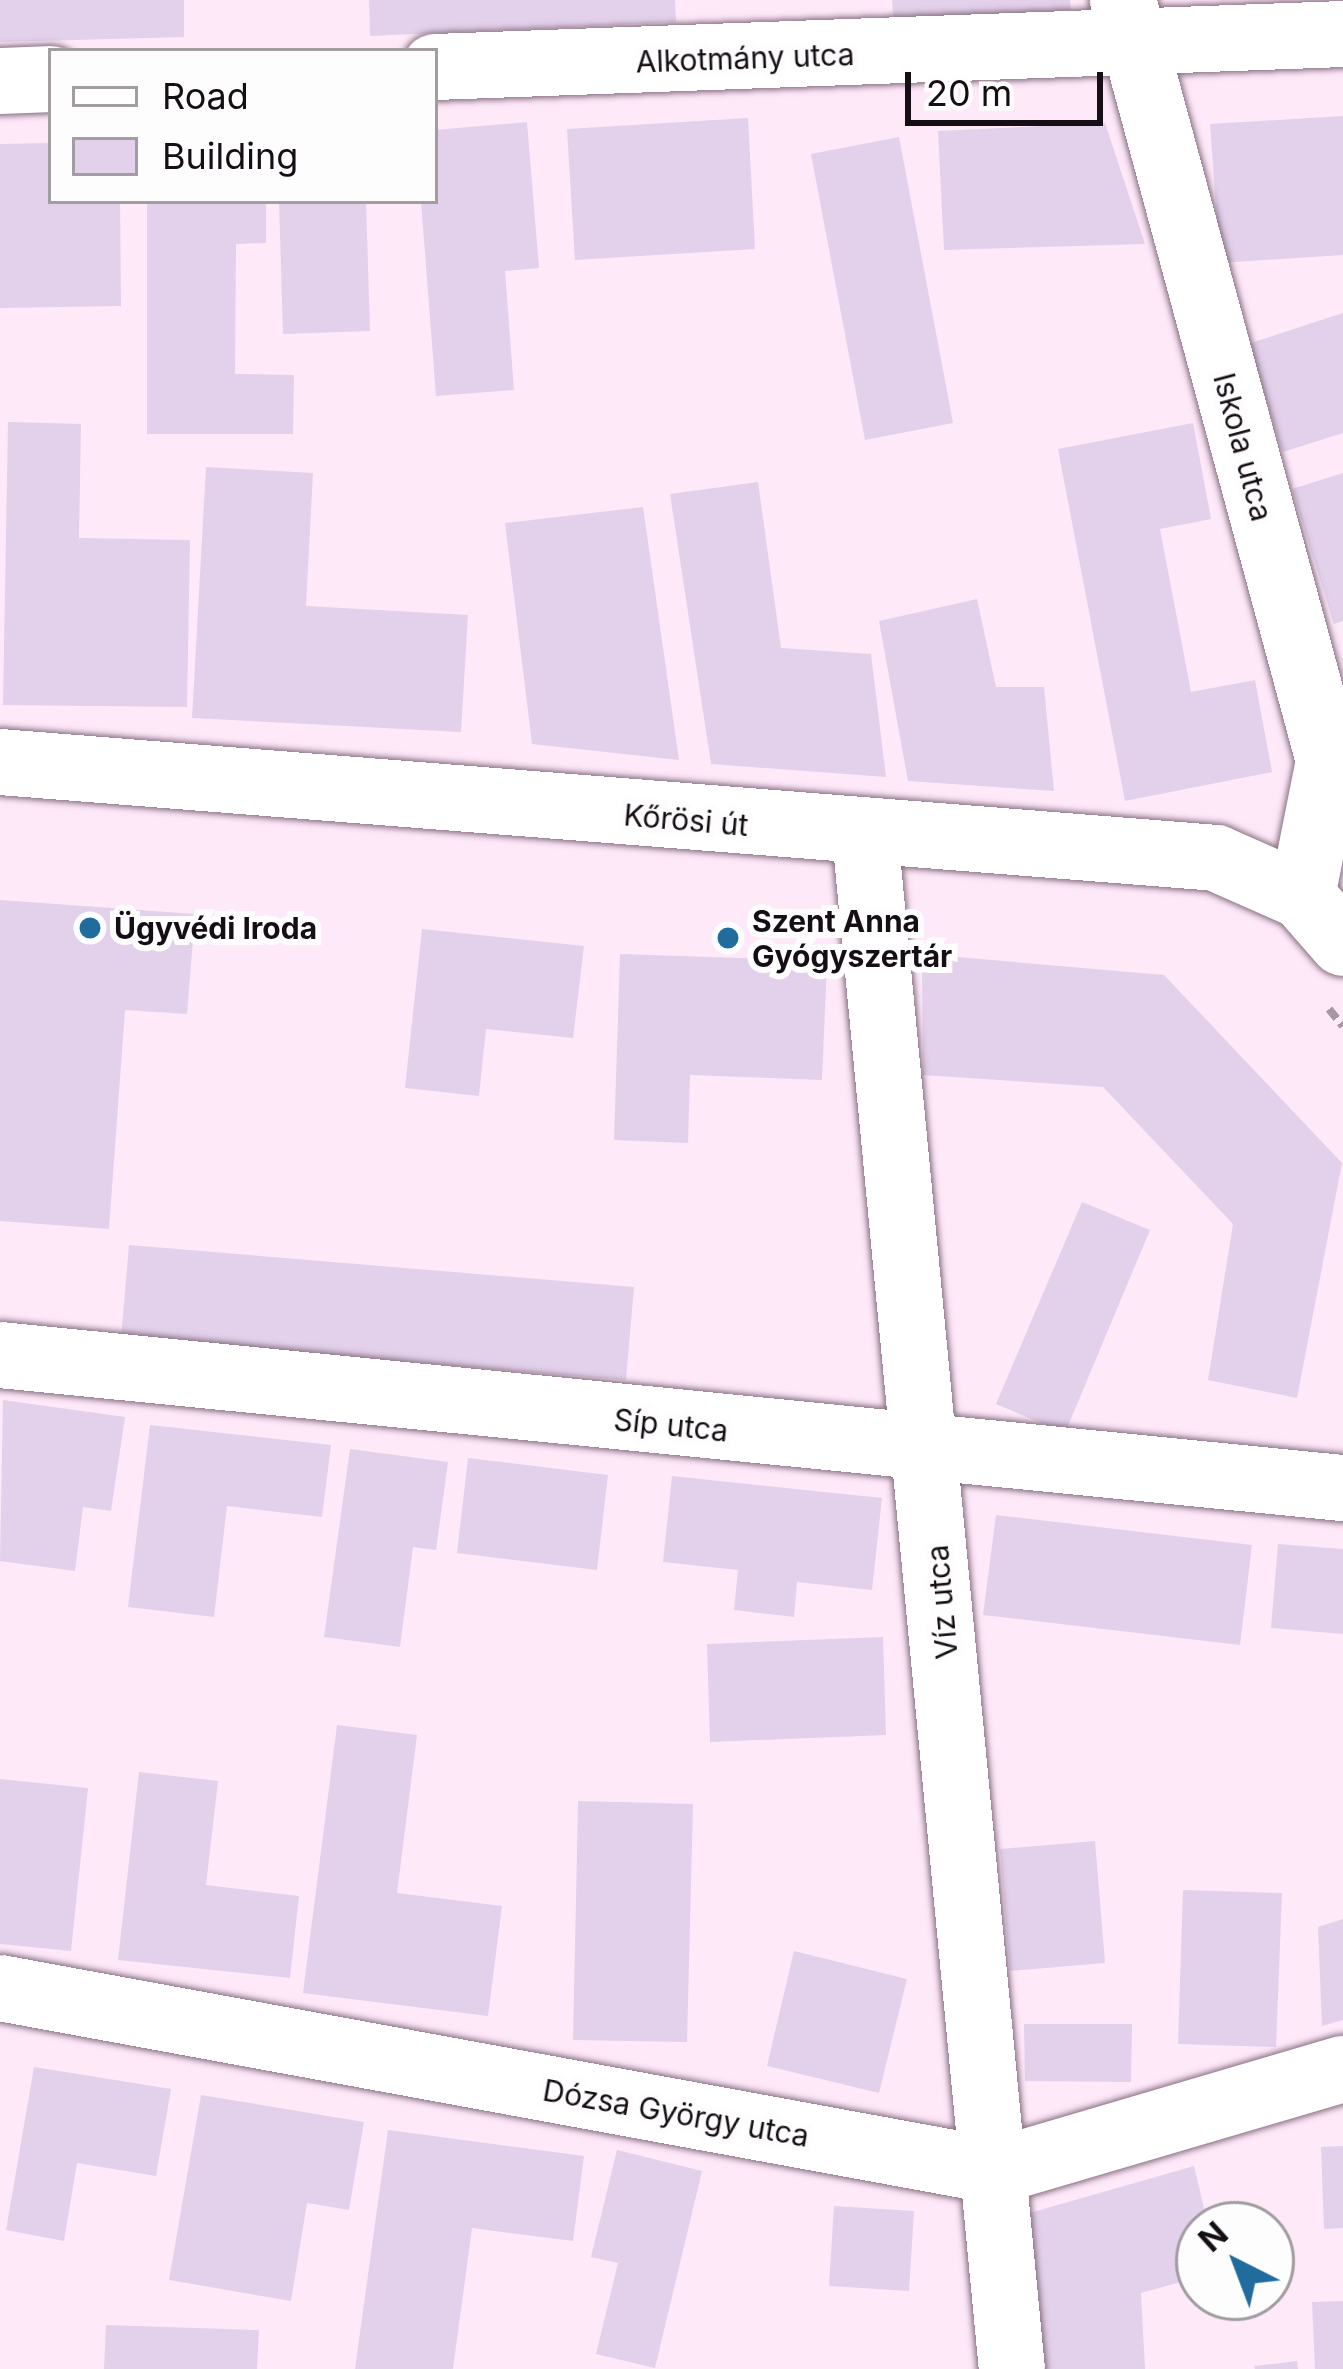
<!DOCTYPE html>
<html>
<head>
<meta charset="utf-8">
<style>
	body { margin:0 }
	#map { position:relative; width:1343px; height:2369px; overflow:hidden; background:#fee9f9; font-family:Inter,sans-serif }
	div>[style] { position:absolute }
	.building>* { inset:0; background:#e3d1eb }
	.path>* { height:8px; margin-top:-4px; transform-origin:0; background:repeating-linear-gradient(90deg,#a797a4 0 12px,transparent 0 18px) }
	.roads { filter:drop-shadow(0 0 3px #887082) drop-shadow(0 0 3px #887082) }
	.minor>* { height:66px; margin:-33px; padding:0 33px; transform-origin:33px; border-radius:33px; background:#fff }
	.dots>* { width:33px; height:33px; translate:-50% -50%; box-sizing:border-box; border:6px solid #fdfdfd; border-radius:50% }
	span { translate:-50% -50%; white-space:nowrap; text-align:center; line-height:1.15; -webkit-text-stroke:12px #fdfdfd; paint-order:stroke }
	.street-label { font-size:30px; color:#160e15 }
	.poi-label { font-size:30px; color:#160e15; font-weight:700 }
	.left { translate:0 -50%; text-align:left }
	.legend { position:absolute; left:48px; top:48px; width:390px; height:156px; box-sizing:border-box; background:#fdfdfd; border:3px solid #a19da0; margin:0; padding:15px 21px; list-style:none; font-size:36px; color:#160e15 }
	.legend li { display:flex; align-items:center; gap:24px; height:60px }
	.legend b { width:60px; border:3px solid #a19da0 }
	.north { position:absolute; left:1175px; top:2201px; width:120px; height:120px; box-sizing:border-box; background:#fdfdfd; border:3px solid #a19da0; border-radius:50%; rotate:318deg; font-size:33px; font-weight:700; line-height:48px; text-align:center; color:#160e15 }
	.north::after { content:''; display:block; margin:auto; width:42px; height:54px; background:#216c9f; clip-path:polygon(50% 0,100% 100%,50% 72%,0 100%) }
	.scale { position:absolute; left:905px; top:72px; width:198px; height:54px; box-sizing:border-box; border:6px solid #160e15; border-top:0; padding-left:15px; font-size:36px; line-height:42px; white-space:nowrap; color:#160e15; -webkit-text-stroke:9px #fdfdfd; paint-order:stroke }
</style>
</head>
<body>
<div id="map">
	<div class="building">
		<i style="clip-path:polygon(0 0,184px 0,184px 37px,0 42px)"></i>
		<i style="clip-path:polygon(369px 0,675px 0,676px 22px,370px 36px)"></i>
		<i style="clip-path:polygon(892px 0,1070px 0,1071px 10px,894px 29px)"></i>
		<i style="clip-path:polygon(1343px 116px,1343px 255px,1220px 263px,1210px 124px)"></i>
		<i style="clip-path:polygon(748px 118px,755px 249px,575px 260px,567px 129px)"></i>
		<i style="clip-path:polygon(527px 122px,539px 268px,505px 271px,514px 390px,436px 396px,421px 201px,435px 201px,435px 130px)"></i>
		<i style="clip-path:polygon(1105px 123px,1145px 244px,944px 250px,938px 131px)"></i>
		<i style="clip-path:polygon(899px 137px,953px 423px,865px 440px,811px 154px)"></i>
		<i style="clip-path:polygon(51px 143px,51px 201px,120px 201px,121px 306px,0 308px,0 144px)"></i>
		<i style="clip-path:polygon(147px 201px,266px 201px,266px 243px,236px 244px,235px 374px,294px 375px,293px 434px,147px 434px)"></i>
		<i style="clip-path:polygon(279px 201px,366px 201px,370px 331px,283px 334px)"></i>
		<i style="clip-path:polygon(1343px 313px,1343px 433px,1283px 452px,1248px 344px)"></i>
		<i style="clip-path:polygon(8px 422px,81px 424px,79px 538px,190px 540px,187px 707px,3px 705px)"></i>
		<i style="clip-path:polygon(1193px 423px,1211px 519px,1160px 529px,1191px 692px,1255px 680px,1272px 772px,1125px 801px,1058px 449px)"></i>
		<i style="clip-path:polygon(206px 467px,313px 473px,306px 606px,468px 615px,461px 732px,192px 718px)"></i>
		<i style="clip-path:polygon(1343px 473px,1343px 621px,1334px 624px,1292px 489px)"></i>
		<i style="clip-path:polygon(758px 482px,781px 648px,871px 654px,886px 777px,711px 764px,670px 494px)"></i>
		<i style="clip-path:polygon(643px 507px,679px 760px,532px 744px,505px 523px)"></i>
		<i style="clip-path:polygon(977px 599px,996px 687px,1044px 687px,1054px 791px,908px 781px,879px 621px)"></i>
		<i style="clip-path:polygon(0 900px,195px 914px,187px 1014px,125px 1010px,109px 1229px,0 1221px)"></i>
		<i style="clip-path:polygon(422px 929px,584px 946px,573px 1038px,486px 1029px,479px 1096px,405px 1088px)"></i>
		<i style="clip-path:polygon(620px 954px,827px 961px,822px 1080px,690px 1075px,688px 1143px,614px 1140px)"></i>
		<i style="clip-path:polygon(922px 954px,1164px 975px,1342px 1163px,1297px 1398px,1208px 1380px,1233px 1224px,1103px 1087px,923px 1075px)"></i>
		<i style="clip-path:polygon(1082px 1202px,1150px 1230px,1065px 1433px,996px 1404px)"></i>
		<i style="clip-path:polygon(129px 1245px,634px 1287px,626px 1380px,121px 1338px)"></i>
		<i style="clip-path:polygon(3px 1400px,125px 1417px,111px 1511px,83px 1507px,75px 1571px,0 1561px)"></i>
		<i style="clip-path:polygon(150px 1425px,331px 1445px,322px 1517px,227px 1506px,214px 1617px,128px 1607px)"></i>
		<i style="clip-path:polygon(350px 1449px,448px 1462px,436px 1550px,413px 1547px,400px 1647px,324px 1637px)"></i>
		<i style="clip-path:polygon(468px 1458px,608px 1475px,597px 1570px,457px 1553px)"></i>
		<i style="clip-path:polygon(672px 1476px,882px 1498px,872px 1590px,797px 1582px,794px 1617px,734px 1610px,738px 1570px,663px 1562px)"></i>
		<i style="clip-path:polygon(996px 1515px,1252px 1545px,1240px 1645px,983px 1615px)"></i>
		<i style="clip-path:polygon(1278px 1544px,1343px 1549px,1343px 1634px,1271px 1628px)"></i>
		<i style="clip-path:polygon(883px 1637px,886px 1735px,710px 1742px,707px 1644px)"></i>
		<i style="clip-path:polygon(337px 1725px,417px 1735px,397px 1893px,502px 1906px,488px 2016px,303px 1993px)"></i>
		<i style="clip-path:polygon(139px 1772px,218px 1781px,206px 1885px,299px 1896px,290px 1978px,118px 1960px)"></i>
		<i style="clip-path:polygon(0 1779px,88px 1788px,71px 1951px,0 1944px)"></i>
		<i style="clip-path:polygon(578px 1801px,693px 1804px,687px 2042px,573px 2040px)"></i>
		<i style="clip-path:polygon(1095px 1841px,1105px 1963px,1010px 1971px,1000px 1849px)"></i>
		<i style="clip-path:polygon(1183px 1890px,1282px 1893px,1276px 2047px,1178px 2044px)"></i>
		<i style="clip-path:polygon(1343px 1919px,1343px 2020px,1322px 2026px,1318px 1927px)"></i>
		<i style="clip-path:polygon(794px 1951px,907px 1979px,879px 2093px,767px 2066px)"></i>
		<i style="clip-path:polygon(1024px 2024px,1132px 2024px,1131px 2082px,1025px 2081px)"></i>
		<i style="clip-path:polygon(34px 2067px,171px 2089px,156px 2176px,77px 2163px,64px 2241px,6px 2230px)"></i>
		<i style="clip-path:polygon(201px 2095px,364px 2122px,349px 2210px,307px 2203px,291px 2301px,169px 2280px)"></i>
		<i style="clip-path:polygon(388px 2130px,584px 2156px,573px 2241px,472px 2228px,453px 2369px,355px 2369px)"></i>
		<i style="clip-path:polygon(1343px 2146px,1343px 2228px,1324px 2229px,1321px 2147px)"></i>
		<i style="clip-path:polygon(617px 2150px,702px 2171px,655px 2368px,596px 2354px,618px 2263px,591px 2257px)"></i>
		<i style="clip-path:polygon(1194px 2166px,1208px 2225px,1199px 2225px,1199px 2277px,1141px 2293px,1145px 2369px,1040px 2369px,1026px 2214px)"></i>
		<i style="clip-path:polygon(834px 2206px,914px 2211px,909px 2291px,829px 2286px)"></i>
		<i style="clip-path:polygon(1343px 2301px,1343px 2369px,1315px 2369px,1312px 2302px)"></i>
		<i style="clip-path:polygon(106px 2325px,259px 2330px,257px 2369px,104px 2369px)"></i>
		<i style="clip-path:polygon(1297px 2361px,1298px 2369px,1255px 2369px,1254px 2366px)"></i>
	</div>
	<div class="path">
		<i style="left:1329px;top:1009px;width:22px;rotate:51deg"></i>
	</div>
	<div class="roads">
		<div class="minor">
			<i style="left:1123px;top:0;width:788px;rotate:74.85deg"></i>
			<i style="left:1329px;top:761px;width:138px;rotate:101.3deg"></i>
			<i style="left:435px;top:67px;width:909px;rotate:-2.08deg"></i>
			<i style="left:0;top:81px;width:51px;rotate:-2.2deg"></i>
			<i style="left:0;top:762px;width:1220px;rotate:4.51deg"></i>
			<i style="left:1216px;top:858px;width:94px;rotate:23.8deg"></i>
			<i style="left:1302px;top:896px;width:62px;rotate:48.9deg"></i>
			<i style="left:865px;top:835px;width:1541px;rotate:84.53deg"></i>
			<i style="left:0;top:1355px;width:1350px;rotate:5.66deg"></i>
			<i style="left:0;top:1988px;width:1013px;rotate:10.41deg"></i>
			<i style="left:996px;top:2171px;width:362px;rotate:-16.4deg"></i>
		</div>
	</div>
	<div class="dots">
		<i style="left:90px;top:928px;background:#216c9f"></i>
		<i style="left:728px;top:938px;background:#216c9f"></i>
	</div>
	<div class="street-label">
		<span style="left:745px;top:58px;rotate:-2deg">Alkotmány utca</span>
		<span style="left:1243px;top:447px;rotate:75deg">Iskola utca</span>
		<span style="left:686px;top:820px;rotate:5deg">Kőrösi út</span>
		<span style="left:671px;top:1425px;rotate:6deg">Síp utca</span>
		<span style="left:942px;top:1602px;rotate:-95deg">Víz utca</span>
		<span style="left:676px;top:2113px;rotate:10deg">Dózsa György utca</span>
	</div>
	<div class="poi-label">
		<span class="left" style="left:752px;top:938px">Szent Anna<br>Gyógyszertár</span>
		<span class="left" style="left:114px;top:928px">Ügyvédi Iroda</span>
	</div>
	<ul class="legend">
	<li><b style="height:15px;background:#fff"></b>Road</li>
	<li><b style="height:33px;background:#e3d1eb"></b>Building</li>
	</ul>
	<div class="north">N</div>
	<div class="scale">20 m</div>
</div>
</body>
</html>
